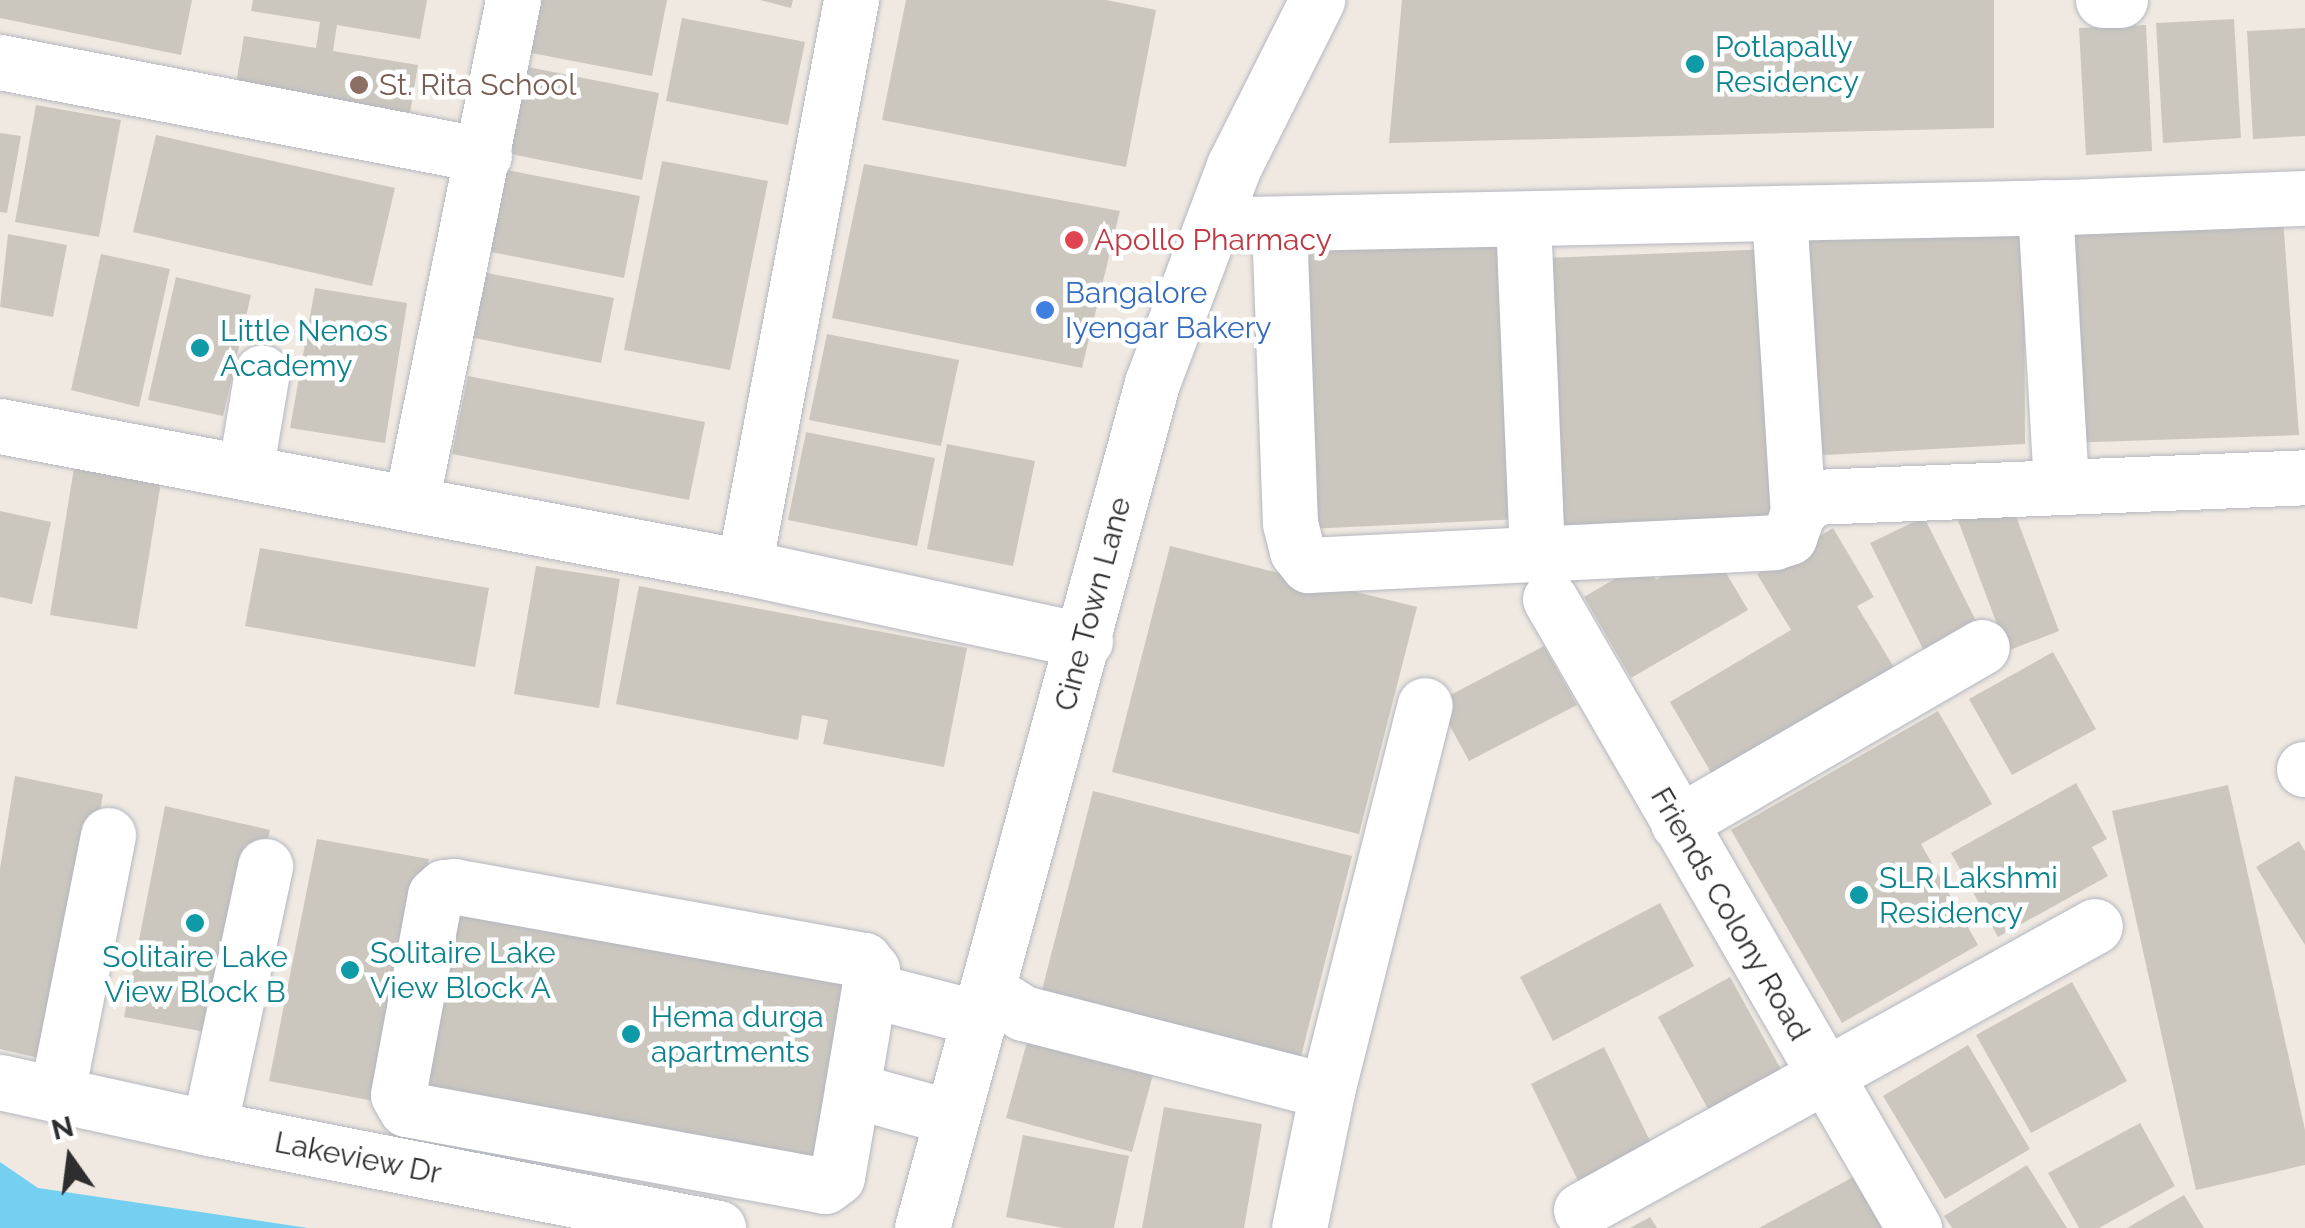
<!DOCTYPE html>
<html>
<head>
<meta charset="utf-8">
<style>
	body { margin:0 }
	#map { position:relative; width:2305px; height:1228px; overflow:hidden; background:#efe9e1; font-family:Raleway,sans-serif }
	div>[style] { position:absolute }
	.water>* { inset:0; background:#75cff0 }
	.building>* { inset:0; background:#cbc7bf }
	.roads { filter:drop-shadow(0 0 2px #b4b7c1) drop-shadow(0 0 2px #b4b7c1) }
	.minor>* { height:55px; margin:-27.5px; padding:0 27.5px; transform-origin:27.5px; border-radius:27.5px; background:#fff }
	.dots>* { width:28px; height:28px; translate:-50% -50%; box-sizing:border-box; border:5px solid #fff; border-radius:50% }
	span { translate:-50% -50%; white-space:nowrap; text-align:center; line-height:1.15; -webkit-text-stroke:9px #fff; paint-order:stroke }
	.culture-label { font-size:30px; color:#0d838f }
	.left { translate:0 -50%; text-align:left }
	.education-label { font-size:30px; color:#785e54 }
	.health-label { font-size:30px; color:#be3a42 }
	.shop-label { font-size:30px; color:#366cbe }
	.street-label { font-size:30px; color:#2e2e2e }
	.north { position:absolute; left:20px; top:1108px; width:100px; height:100px; -webkit-text-stroke:8px #fff; paint-order:stroke; rotate:346deg; font-size:28px; font-weight:700; line-height:40px; text-align:center; color:#2e2e2e }
	.north::after { content:''; display:block; margin:auto; width:35px; height:45px; background:#2e2e2e; clip-path:polygon(50% 0,100% 100%,50% 72%,0 100%) }
</style>
</head>
<body>
<div id="map">
	<div class="water">
		<i style="clip-path:polygon(0 1162px,38px 1188px,308px 1228px,0 1228px)"></i>
	</div>
	<div class="building">
		<i style="clip-path:polygon(0 0,192px 0,181px 55px,0 18px)"></i>
		<i style="clip-path:polygon(253px 0,427px 0,420px 39px,337px 25px,333px 51px,418px 65px,410px 113px,236px 84px,244px 36px,316px 48px,320px 22px,251px 11px)"></i>
		<i style="clip-path:polygon(541px 0,667px 0,652px 76px,531px 53px)"></i>
		<i style="clip-path:polygon(760px 0,793px 0,791px 8px)"></i>
		<i style="clip-path:polygon(906px 0,1106px 0,1156px 10px,1126px 167px,882px 120px)"></i>
		<i style="clip-path:polygon(1402px 0,1994px 0,1994px 128px,1389px 143px)"></i>
		<i style="clip-path:polygon(682px 18px,805px 42px,788px 125px,666px 101px)"></i>
		<i style="clip-path:polygon(2234px 19px,2241px 138px,2163px 143px,2156px 23px)"></i>
		<i style="clip-path:polygon(2146px 25px,2152px 151px,2086px 155px,2079px 28px)"></i>
		<i style="clip-path:polygon(2305px 28px,2305px 136px,2253px 139px,2247px 31px)"></i>
		<i style="clip-path:polygon(518px 65px,659px 93px,642px 180px,500px 152px)"></i>
		<i style="clip-path:polygon(36px 105px,121px 120px,99px 237px,15px 222px)"></i>
		<i style="clip-path:polygon(0 133px,21px 136px,7px 213px,0 212px)"></i>
		<i style="clip-path:polygon(156px 135px,395px 188px,372px 286px,133px 232px)"></i>
		<i style="clip-path:polygon(662px 161px,768px 181px,730px 370px,624px 350px)"></i>
		<i style="clip-path:polygon(864px 164px,1120px 211px,1082px 368px,832px 318px)"></i>
		<i style="clip-path:polygon(502px 169px,640px 196px,624px 278px,486px 251px)"></i>
		<i style="clip-path:polygon(2282px 205px,2299px 435px,2065px 443px,2057px 222px)"></i>
		<i style="clip-path:polygon(2024px 221px,2025px 444px,1807px 456px,1794px 225px)"></i>
		<i style="clip-path:polygon(8px 234px,67px 245px,53px 317px,0 307px)"></i>
		<i style="clip-path:polygon(1508px 235px,1521px 519px,1307px 529px,1294px 245px)"></i>
		<i style="clip-path:polygon(1773px 249px,1784px 533px,1555px 542px,1544px 258px)"></i>
		<i style="clip-path:polygon(101px 254px,170px 269px,139px 407px,71px 390px)"></i>
		<i style="clip-path:polygon(477px 271px,614px 298px,601px 363px,464px 336px)"></i>
		<i style="clip-path:polygon(176px 277px,251px 295px,223px 416px,148px 400px)"></i>
		<i style="clip-path:polygon(315px 288px,407px 303px,385px 443px,290px 428px)"></i>
		<i style="clip-path:polygon(827px 334px,959px 360px,941px 446px,809px 420px)"></i>
		<i style="clip-path:polygon(468px 376px,705px 422px,689px 500px,452px 454px)"></i>
		<i style="clip-path:polygon(806px 432px,935px 458px,917px 546px,788px 520px)"></i>
		<i style="clip-path:polygon(947px 444px,1035px 461px,1013px 566px,927px 549px)"></i>
		<i style="clip-path:polygon(74px 468px,161px 482px,137px 629px,50px 615px)"></i>
		<i style="clip-path:polygon(2008px 495px,2059px 631px,2007px 651px,1956px 515px)"></i>
		<i style="clip-path:polygon(0 511px,51px 522px,32px 604px,0 597px)"></i>
		<i style="clip-path:polygon(1924px 517px,1982px 633px,1928px 659px,1870px 543px)"></i>
		<i style="clip-path:polygon(1833px 528px,1874px 597px,1857px 606px,1898px 674px,1716px 781px,1670px 702px,1791px 630px,1757px 574px)"></i>
		<i style="clip-path:polygon(1170px 546px,1417px 607px,1359px 834px,1112px 772px)"></i>
		<i style="clip-path:polygon(260px 548px,489px 588px,475px 667px,245px 626px)"></i>
		<i style="clip-path:polygon(1712px 549px,1748px 610px,1631px 678px,1584px 597px,1645px 561px,1656px 580px)"></i>
		<i style="clip-path:polygon(536px 566px,620px 579px,599px 708px,514px 694px)"></i>
		<i style="clip-path:polygon(639px 586px,967px 648px,944px 767px,823px 744px,828px 720px,802px 715px,798px 740px,616px 704px)"></i>
		<i style="clip-path:polygon(1544px 646px,1577px 705px,1469px 761px,1437px 702px)"></i>
		<i style="clip-path:polygon(2053px 652px,2096px 729px,2012px 775px,1969px 699px)"></i>
		<i style="clip-path:polygon(1938px 711px,1992px 804px,1921px 844px,1978px 945px,1842px 1023px,1731px 830px)"></i>
		<i style="clip-path:polygon(15px 776px,103px 794px,56px 1062px,0 1049px,0 869px)"></i>
		<i style="clip-path:polygon(2076px 783px,2107px 839px,2092px 847px,2108px 876px,1998px 937px,1951px 853px)"></i>
		<i style="clip-path:polygon(2228px 785px,2305px 1130px,2305px 1165px,2196px 1190px,2112px 811px)"></i>
		<i style="clip-path:polygon(1093px 791px,1352px 856px,1299px 1064px,1040px 998px)"></i>
		<i style="clip-path:polygon(165px 806px,270px 830px,222px 1035px,124px 1017px)"></i>
		<i style="clip-path:polygon(317px 839px,429px 859px,384px 1103px,269px 1081px)"></i>
		<i style="clip-path:polygon(2299px 841px,2305px 851px,2305px 945px,2256px 867px)"></i>
		<i style="clip-path:polygon(446px 889px,857px 967px,820px 1177px,404px 1101px)"></i>
		<i style="clip-path:polygon(1660px 903px,1694px 966px,1553px 1041px,1520px 977px)"></i>
		<i style="clip-path:polygon(1730px 977px,1782px 1071px,1709px 1111px,1658px 1017px)"></i>
		<i style="clip-path:polygon(2072px 982px,2127px 1081px,2031px 1133px,1976px 1035px)"></i>
		<i style="clip-path:polygon(1028px 1038px,1154px 1071px,1132px 1152px,1006px 1118px)"></i>
		<i style="clip-path:polygon(1968px 1045px,2030px 1149px,1945px 1199px,1883px 1096px)"></i>
		<i style="clip-path:polygon(1604px 1047px,1655px 1151px,1581px 1187px,1531px 1084px)"></i>
		<i style="clip-path:polygon(1164px 1107px,1262px 1124px,1244px 1228px,1142px 1228px)"></i>
		<i style="clip-path:polygon(2140px 1123px,2175px 1186px,2099px 1228px,2079px 1228px,2048px 1173px)"></i>
		<i style="clip-path:polygon(1023px 1135px,1129px 1156px,1114px 1228px,1063px 1228px,1006px 1217px)"></i>
		<i style="clip-path:polygon(2027px 1165px,2067px 1228px,1952px 1228px,1944px 1216px)"></i>
		<i style="clip-path:polygon(1855px 1176px,1884px 1228px,1759px 1228px)"></i>
		<i style="clip-path:polygon(2184px 1195px,2204px 1228px,2127px 1228px)"></i>
		<i style="clip-path:polygon(1650px 1217px,1657px 1228px,1630px 1228px)"></i>
	</div>
	<div class="roads">
		<div class="minor">
			<i style="left:2103px;top:0;width:17px"></i>
			<i style="left:0;top:62px;width:493px;rotate:10.9deg"></i>
			<i style="left:2045px;top:207px;width:278px;rotate:86.7deg"></i>
			<i style="left:1779px;top:213px;width:300px;rotate:86.4deg"></i>
			<i style="left:1523px;top:219px;width:336px;rotate:87.6deg"></i>
			<i style="left:1245px;top:224px;width:822px;rotate:-1.18deg"></i>
			<i style="left:2067px;top:207px;width:238px;rotate:-2.2deg"></i>
			<i style="left:1279px;top:224px;width:299px;rotate:87.9deg"></i>
			<i style="left:1290px;top:523px;width:29px;rotate:76deg"></i>
			<i style="left:1297px;top:551px;width:18px;rotate:52deg"></i>
			<i style="left:1308px;top:565px;width:467px;rotate:-2.8deg"></i>
			<i style="left:1774px;top:542px;width:16px;rotate:-18deg"></i>
			<i style="left:1789px;top:537px;width:27px;rotate:-70deg"></i>
			<i style="left:1798px;top:512px;width:22px;rotate:-43deg"></i>
			<i style="left:1814px;top:497px;width:491px;rotate:-2.3deg"></i>
			<i style="left:0;top:426px;width:757px;rotate:10.73deg"></i>
			<i style="left:744px;top:567px;width:349px;rotate:12.2deg"></i>
			<i style="left:245px;top:472px;width:101px;rotate:-80.4deg"></i>
			<i style="left:411px;top:503px;width:513px;rotate:-78.54deg"></i>
			<i style="left:744px;top:567px;width:577px;rotate:-79.31deg"></i>
			<i style="left:1550px;top:599px;width:727px;rotate:59.94deg"></i>
			<i style="left:2304px;top:769px;width:1px"></i>
			<i style="left:1678px;top:823px;width:351px;rotate:-30.1deg"></i>
			<i style="left:870px;top:990px;width:112px;rotate:14.5deg"></i>
			<i style="left:987px;top:990px;width:43px;rotate:32.6deg"></i>
			<i style="left:1023px;top:1013px;width:314px;rotate:14.4deg"></i>
			<i style="left:0;top:1082px;width:214px;rotate:12.4deg"></i>
			<i style="left:209px;top:1128px;width:519px;rotate:11.11deg"></i>
			<i style="left:852px;top:1090px;width:122px;rotate:-80.5deg"></i>
			<i style="left:872px;top:970px;width:13px;rotate:-129deg"></i>
			<i style="left:864px;top:960px;width:417px;rotate:-169.8deg"></i>
			<i style="left:454px;top:886px;width:10px;rotate:174deg"></i>
			<i style="left:444px;top:887px;width:12px;rotate:138deg"></i>
			<i style="left:435px;top:895px;width:203px;rotate:100.5deg"></i>
			<i style="left:398px;top:1095px;width:16px;rotate:60deg"></i>
			<i style="left:406px;top:1109px;width:426px;rotate:10.4deg"></i>
			<i style="left:825px;top:1186px;width:15px;rotate:-37deg"></i>
			<i style="left:837px;top:1177px;width:88px;rotate:-80.2deg"></i>
			<i style="left:852px;top:1090px;width:102px;rotate:15.4deg"></i>
			<i style="left:57px;top:1093px;width:263px;rotate:-78.8deg"></i>
			<i style="left:209px;top:1128px;width:268px;rotate:-77.9deg"></i>
			<i style="left:1581px;top:1210px;width:587px;rotate:-28.92deg"></i>
			<i style="left:922px;top:1228px;width:876px;rotate:-74.77deg"></i>
			<i style="left:1152px;top:383px;width:232px;rotate:-69.3deg"></i>
			<i style="left:1234px;top:166px;width:186px;rotate:-63.4deg"></i>
			<i style="left:1299px;top:1228px;width:140px;rotate:-78.4deg"></i>
			<i style="left:1327px;top:1091px;width:398px;rotate:-75.8deg"></i>
		</div>
	</div>
	<div class="dots">
		<i style="left:1695px;top:64px;background:#0f9aa8"></i>
		<i style="left:359px;top:85px;background:#8d6e63"></i>
		<i style="left:1074px;top:240px;background:#e0444e"></i>
		<i style="left:1045px;top:310px;background:#3f7fe0"></i>
		<i style="left:200px;top:348px;background:#0f9aa8"></i>
		<i style="left:1859px;top:895px;background:#0f9aa8"></i>
		<i style="left:195px;top:923px;background:#0f9aa8"></i>
		<i style="left:350px;top:970px;background:#0f9aa8"></i>
		<i style="left:631px;top:1034px;background:#0f9aa8"></i>
	</div>
	<div class="culture-label">
		<span class="left" style="left:1715px;top:64px">Potlapally<br>Residency</span>
		<span class="left" style="left:220px;top:348px">Little Nenos<br>Academy</span>
		<span class="left" style="left:1879px;top:895px">SLR Lakshmi<br>Residency</span>
		<span class="left" style="left:370px;top:970px">Solitaire Lake<br>View Block A</span>
		<span style="left:195px;top:974px">Solitaire Lake<br>View Block B</span>
		<span class="left" style="left:651px;top:1034px">Hema durga<br>apartments</span>
	</div>
	<div class="education-label">
		<span class="left" style="left:379px;top:85px">St. Rita School</span>
	</div>
	<div class="health-label">
		<span class="left" style="left:1094px;top:240px">Apollo Pharmacy</span>
	</div>
	<div class="shop-label">
		<span class="left" style="left:1065px;top:310px">Bangalore<br>Iyengar Bakery</span>
	</div>
	<div class="street-label">
		<span style="left:1093px;top:604px;rotate:-75deg">Cine Town Lane</span>
		<span style="left:1730px;top:914px;rotate:60deg">Friends Colony Road</span>
		<span style="left:358px;top:1158px;rotate:11deg">Lakeview Dr</span>
	</div>
	<div class="north">N</div>
</div>
</body>
</html>
